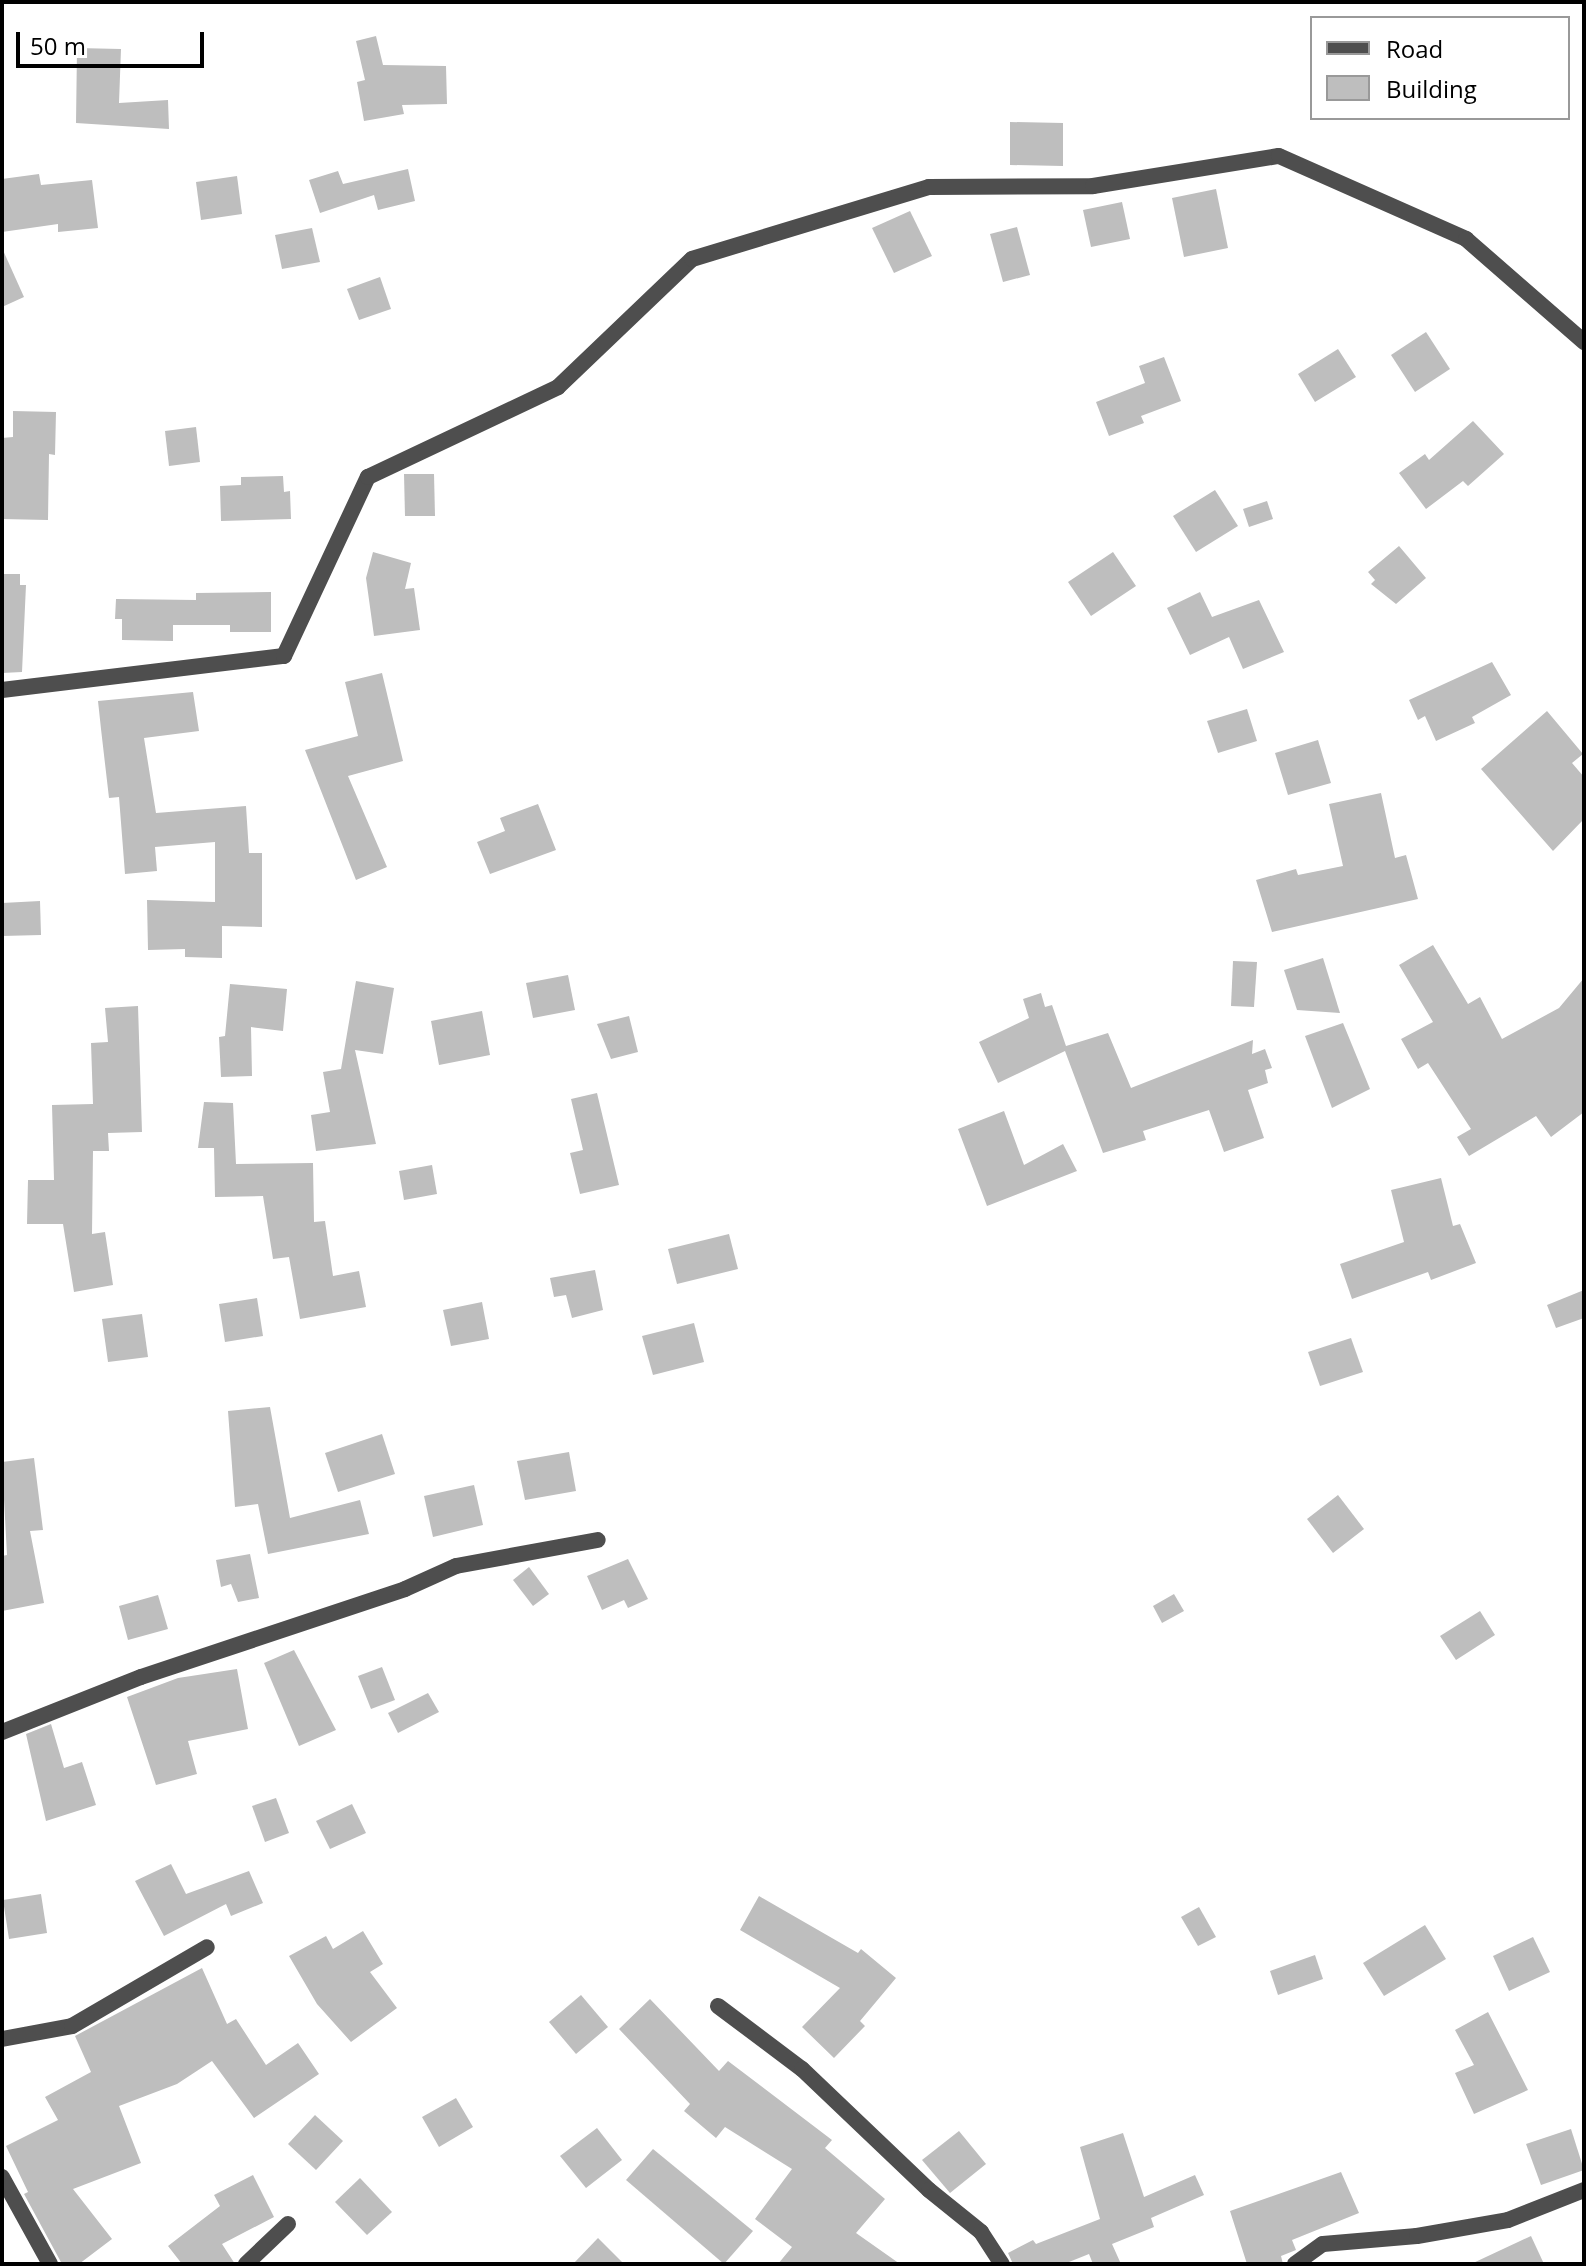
<!DOCTYPE html>
<html>
<head>
<meta charset="utf-8">
<style>
	body { margin:0 }
	#map { position:relative; width:1586px; height:2266px; overflow:hidden; background:#fff; font-family:"Open Sans",sans-serif }
	div>[style] { position:absolute }
	.building>* { inset:0; background:#bebebe }
	.minor>* { height:16px; margin:-8px; padding:0 8px; transform-origin:8px; border-radius:8px; background:#4e4e4e }
	span { translate:-50% -50%; white-space:nowrap; text-align:center; line-height:1.15; -webkit-text-stroke:7px #fff; paint-order:stroke }
	.frame { position:absolute; inset:0; border:4px solid #000; pointer-events:none }
	.legend { position:absolute; left:1310px; top:16px; width:260px; height:104px; box-sizing:border-box; background:#fff; border:2px solid #999; margin:0; padding:10px 14px; list-style:none; font-size:24px; color:#000 }
	.legend li { display:flex; align-items:center; gap:16px; height:40px }
	.legend b { width:40px; border:2px solid #999 }
	.scale { position:absolute; left:16px; top:32px; width:188px; height:36px; box-sizing:border-box; border:4px solid #000; border-top:0; padding-left:10px; font-size:24px; line-height:28px; white-space:nowrap; color:#000; -webkit-text-stroke:6px #fff; paint-order:stroke }
</style>
</head>
<body>
<div id="map">
	<div class="building">
		<i style="clip-path:polygon(376px 36px,383px 65px,446px 66px,447px 104px,402px 105px,404px 114px,364px 121px,357px 82px,365px 80px,356px 41px)"></i>
		<i style="clip-path:polygon(77px 48px,121px 49px,119px 103px,168px 100px,169px 129px,76px 123px)"></i>
		<i style="clip-path:polygon(1010px 122px,1063px 123px,1063px 166px,1010px 165px)"></i>
		<i style="clip-path:polygon(408px 169px,415px 201px,378px 210px,374px 195px,320px 213px,309px 180px,338px 171px,343px 184px)"></i>
		<i style="clip-path:polygon(39px 174px,41px 185px,92px 180px,98px 228px,58px 232px,58px 224px,2px 232px,2px 179px)"></i>
		<i style="clip-path:polygon(237px 176px,242px 214px,201px 220px,196px 182px)"></i>
		<i style="clip-path:polygon(1216px 189px,1228px 248px,1184px 257px,1172px 198px)"></i>
		<i style="clip-path:polygon(1122px 202px,1130px 239px,1091px 247px,1083px 210px)"></i>
		<i style="clip-path:polygon(910px 211px,932px 256px,894px 273px,872px 228px)"></i>
		<i style="clip-path:polygon(1017px 227px,1030px 275px,1003px 282px,990px 234px)"></i>
		<i style="clip-path:polygon(312px 228px,320px 262px,282px 269px,275px 235px)"></i>
		<i style="clip-path:polygon(2px 248px,24px 297px,2px 307px)"></i>
		<i style="clip-path:polygon(380px 277px,391px 309px,359px 320px,347px 289px)"></i>
		<i style="clip-path:polygon(1426px 332px,1450px 369px,1415px 392px,1391px 355px)"></i>
		<i style="clip-path:polygon(1338px 349px,1356px 377px,1315px 402px,1298px 374px)"></i>
		<i style="clip-path:polygon(1164px 357px,1181px 401px,1141px 416px,1144px 423px,1109px 436px,1096px 402px,1145px 383px,1139px 366px)"></i>
		<i style="clip-path:polygon(13px 411px,56px 412px,55px 455px,49px 454px,48px 520px,2px 519px,2px 438px,13px 437px)"></i>
		<i style="clip-path:polygon(1473px 421px,1504px 454px,1468px 486px,1463px 481px,1426px 509px,1399px 473px,1425px 454px,1429px 460px)"></i>
		<i style="clip-path:polygon(196px 427px,200px 462px,169px 466px,165px 431px)"></i>
		<i style="clip-path:polygon(404px 474px,434px 474px,435px 516px,405px 516px)"></i>
		<i style="clip-path:polygon(283px 476px,284px 492px,290px 491px,291px 519px,221px 521px,220px 486px,241px 485px,241px 477px)"></i>
		<i style="clip-path:polygon(1215px 490px,1238px 526px,1196px 552px,1173px 516px)"></i>
		<i style="clip-path:polygon(1267px 501px,1273px 519px,1249px 527px,1243px 509px)"></i>
		<i style="clip-path:polygon(1399px 546px,1426px 578px,1396px 604px,1371px 584px,1375px 580px,1368px 572px)"></i>
		<i style="clip-path:polygon(373px 552px,411px 563px,405px 589px,414px 588px,420px 630px,374px 636px,366px 578px)"></i>
		<i style="clip-path:polygon(1113px 552px,1136px 586px,1091px 616px,1068px 582px)"></i>
		<i style="clip-path:polygon(2px 574px,20px 574px,20px 585px,26px 585px,22px 672px,2px 673px)"></i>
		<i style="clip-path:polygon(271px 592px,271px 632px,230px 632px,230px 625px,173px 625px,173px 641px,122px 640px,122px 619px,115px 619px,116px 599px,196px 600px,196px 593px)"></i>
		<i style="clip-path:polygon(1200px 592px,1212px 617px,1259px 600px,1284px 652px,1243px 669px,1229px 637px,1190px 655px,1167px 608px)"></i>
		<i style="clip-path:polygon(1492px 662px,1511px 695px,1472px 717px,1475px 723px,1436px 741px,1425px 716px,1418px 720px,1409px 700px)"></i>
		<i style="clip-path:polygon(382px 673px,403px 761px,348px 776px,387px 867px,356px 880px,305px 750px,358px 736px,345px 682px)"></i>
		<i style="clip-path:polygon(193px 692px,199px 731px,144px 738px,156px 813px,246px 806px,249px 853px,262px 853px,262px 927px,222px 926px,222px 958px,185px 957px,185px 949px,148px 950px,147px 900px,215px 902px,215px 842px,155px 847px,157px 871px,125px 874px,119px 797px,109px 798px,101px 729px,98px 701px)"></i>
		<i style="clip-path:polygon(1247px 709px,1257px 741px,1218px 753px,1207px 721px)"></i>
		<i style="clip-path:polygon(1547px 711px,1583px 754px,1572px 763px,1584px 777px,1584px 819px,1553px 851px,1481px 769px)"></i>
		<i style="clip-path:polygon(1318px 740px,1331px 783px,1288px 795px,1275px 753px)"></i>
		<i style="clip-path:polygon(1381px 793px,1395px 858px,1406px 855px,1418px 899px,1272px 932px,1256px 880px,1296px 869px,1298px 875px,1343px 866px,1329px 804px)"></i>
		<i style="clip-path:polygon(538px 804px,556px 850px,490px 874px,477px 842px,505px 831px,500px 818px)"></i>
		<i style="clip-path:polygon(40px 901px,41px 935px,2px 936px,2px 903px)"></i>
		<i style="clip-path:polygon(1433px 945px,1468px 1004px,1480px 997px,1502px 1039px,1559px 1008px,1584px 978px,1584px 1112px,1551px 1137px,1536px 1116px,1469px 1156px,1457px 1137px,1471px 1129px,1428px 1063px,1418px 1069px,1401px 1039px,1433px 1022px,1399px 965px)"></i>
		<i style="clip-path:polygon(1323px 958px,1340px 1013px,1297px 1010px,1284px 970px)"></i>
		<i style="clip-path:polygon(1233px 961px,1257px 962px,1254px 1007px,1231px 1006px)"></i>
		<i style="clip-path:polygon(568px 975px,575px 1010px,533px 1018px,526px 983px)"></i>
		<i style="clip-path:polygon(356px 981px,394px 988px,383px 1054px,355px 1050px,376px 1144px,316px 1151px,311px 1115px,330px 1112px,323px 1072px,341px 1069px)"></i>
		<i style="clip-path:polygon(230px 984px,287px 989px,283px 1031px,251px 1027px,252px 1076px,221px 1077px,219px 1037px,225px 1036px)"></i>
		<i style="clip-path:polygon(1041px 993px,1045px 1007px,1052px 1005px,1066px 1046px,1108px 1033px,1131px 1088px,1253px 1040px,1252px 1054px,1265px 1049px,1272px 1068px,1265px 1070px,1268px 1083px,1248px 1090px,1264px 1138px,1224px 1152px,1209px 1110px,1143px 1131px,1146px 1140px,1103px 1153px,1065px 1051px,998px 1083px,979px 1042px,1029px 1018px,1023px 999px)"></i>
		<i style="clip-path:polygon(138px 1006px,142px 1132px,108px 1133px,109px 1151px,93px 1151px,92px 1234px,105px 1232px,113px 1285px,74px 1292px,63px 1224px,27px 1224px,28px 1180px,54px 1180px,52px 1105px,93px 1104px,91px 1043px,108px 1042px,105px 1008px)"></i>
		<i style="clip-path:polygon(482px 1011px,490px 1055px,439px 1065px,431px 1021px)"></i>
		<i style="clip-path:polygon(629px 1016px,638px 1052px,611px 1059px,597px 1024px)"></i>
		<i style="clip-path:polygon(1343px 1023px,1370px 1089px,1332px 1108px,1305px 1036px)"></i>
		<i style="clip-path:polygon(597px 1093px,619px 1185px,580px 1194px,570px 1153px,583px 1150px,571px 1099px)"></i>
		<i style="clip-path:polygon(204px 1102px,233px 1103px,236px 1164px,313px 1163px,314px 1222px,325px 1221px,333px 1276px,359px 1271px,366px 1307px,300px 1319px,289px 1257px,273px 1259px,263px 1196px,215px 1197px,214px 1148px,198px 1148px)"></i>
		<i style="clip-path:polygon(1004px 1111px,1024px 1165px,1063px 1144px,1077px 1171px,987px 1206px,958px 1129px)"></i>
		<i style="clip-path:polygon(432px 1165px,437px 1194px,404px 1200px,399px 1171px)"></i>
		<i style="clip-path:polygon(1441px 1178px,1453px 1226px,1460px 1224px,1476px 1263px,1431px 1280px,1428px 1272px,1352px 1299px,1340px 1264px,1404px 1242px,1391px 1190px)"></i>
		<i style="clip-path:polygon(729px 1234px,738px 1269px,677px 1284px,668px 1249px)"></i>
		<i style="clip-path:polygon(595px 1270px,603px 1310px,572px 1318px,566px 1295px,554px 1297px,550px 1278px)"></i>
		<i style="clip-path:polygon(1584px 1290px,1584px 1318px,1556px 1328px,1547px 1305px)"></i>
		<i style="clip-path:polygon(257px 1298px,263px 1336px,225px 1342px,219px 1304px)"></i>
		<i style="clip-path:polygon(482px 1302px,489px 1339px,451px 1346px,443px 1310px)"></i>
		<i style="clip-path:polygon(142px 1314px,148px 1357px,108px 1362px,102px 1319px)"></i>
		<i style="clip-path:polygon(694px 1323px,704px 1362px,653px 1375px,642px 1336px)"></i>
		<i style="clip-path:polygon(1351px 1338px,1363px 1372px,1320px 1386px,1308px 1352px)"></i>
		<i style="clip-path:polygon(270px 1407px,290px 1518px,360px 1500px,369px 1534px,268px 1554px,258px 1504px,235px 1507px,228px 1411px)"></i>
		<i style="clip-path:polygon(382px 1434px,395px 1474px,338px 1492px,325px 1453px)"></i>
		<i style="clip-path:polygon(569px 1452px,576px 1491px,525px 1500px,517px 1461px)"></i>
		<i style="clip-path:polygon(34px 1458px,43px 1530px,30px 1531px,44px 1603px,2px 1611px,2px 1556px,7px 1555px,2px 1462px)"></i>
		<i style="clip-path:polygon(474px 1485px,483px 1525px,433px 1537px,424px 1496px)"></i>
		<i style="clip-path:polygon(1338px 1495px,1364px 1529px,1333px 1553px,1307px 1519px)"></i>
		<i style="clip-path:polygon(250px 1554px,259px 1598px,238px 1602px,231px 1584px,221px 1587px,216px 1560px)"></i>
		<i style="clip-path:polygon(628px 1559px,648px 1599px,628px 1608px,624px 1600px,602px 1610px,587px 1576px)"></i>
		<i style="clip-path:polygon(529px 1567px,549px 1594px,533px 1606px,513px 1580px)"></i>
		<i style="clip-path:polygon(1174px 1594px,1184px 1611px,1162px 1623px,1153px 1606px)"></i>
		<i style="clip-path:polygon(158px 1595px,168px 1629px,128px 1640px,119px 1606px)"></i>
		<i style="clip-path:polygon(1480px 1611px,1495px 1635px,1456px 1660px,1440px 1636px)"></i>
		<i style="clip-path:polygon(294px 1650px,336px 1730px,299px 1746px,264px 1663px)"></i>
		<i style="clip-path:polygon(382px 1667px,395px 1700px,371px 1709px,358px 1676px)"></i>
		<i style="clip-path:polygon(237px 1669px,248px 1729px,188px 1741px,197px 1774px,156px 1785px,127px 1697px,178px 1678px)"></i>
		<i style="clip-path:polygon(428px 1693px,439px 1712px,398px 1733px,388px 1713px)"></i>
		<i style="clip-path:polygon(51px 1724px,64px 1768px,82px 1762px,96px 1805px,46px 1821px,26px 1734px)"></i>
		<i style="clip-path:polygon(276px 1798px,289px 1833px,265px 1842px,252px 1806px)"></i>
		<i style="clip-path:polygon(352px 1804px,366px 1833px,330px 1849px,316px 1821px)"></i>
		<i style="clip-path:polygon(171px 1864px,186px 1894px,249px 1871px,263px 1903px,231px 1916px,226px 1904px,164px 1936px,135px 1881px)"></i>
		<i style="clip-path:polygon(41px 1894px,47px 1933px,9px 1939px,3px 1900px)"></i>
		<i style="clip-path:polygon(759px 1896px,858px 1953px,861px 1949px,896px 1978px,860px 2021px,865px 2026px,834px 2058px,802px 2027px,840px 1988px,740px 1930px)"></i>
		<i style="clip-path:polygon(1199px 1907px,1216px 1937px,1198px 1946px,1181px 1917px)"></i>
		<i style="clip-path:polygon(1425px 1925px,1446px 1959px,1384px 1996px,1363px 1963px)"></i>
		<i style="clip-path:polygon(363px 1931px,383px 1964px,370px 1972px,397px 2008px,351px 2042px,317px 2004px,289px 1956px,326px 1936px,333px 1949px)"></i>
		<i style="clip-path:polygon(1533px 1937px,1550px 1972px,1509px 1991px,1493px 1956px)"></i>
		<i style="clip-path:polygon(1315px 1955px,1323px 1979px,1278px 1995px,1270px 1971px)"></i>
		<i style="clip-path:polygon(202px 1968px,227px 2024px,236px 2019px,266px 2065px,298px 2043px,319px 2074px,254px 2118px,212px 2061px,177px 2084px,119px 2106px,141px 2163px,73px 2189px,112px 2239px,79px 2264px,62px 2264px,24px 2194px,28px 2192px,6px 2146px,58px 2120px,45px 2097px,91px 2072px,75px 2036px)"></i>
		<i style="clip-path:polygon(581px 1995px,608px 2027px,576px 2054px,549px 2022px)"></i>
		<i style="clip-path:polygon(650px 1999px,719px 2071px,728px 2061px,832px 2140px,825px 2148px,885px 2199px,856px 2233px,900px 2264px,778px 2264px,792px 2247px,755px 2219px,792px 2169px,725px 2127px,716px 2138px,684px 2111px,690px 2104px,619px 2029px)"></i>
		<i style="clip-path:polygon(1488px 2012px,1528px 2090px,1474px 2114px,1455px 2073px,1474px 2065px,1455px 2030px)"></i>
		<i style="clip-path:polygon(456px 2098px,473px 2127px,439px 2147px,422px 2117px)"></i>
		<i style="clip-path:polygon(315px 2115px,343px 2141px,316px 2170px,288px 2144px)"></i>
		<i style="clip-path:polygon(597px 2128px,622px 2160px,586px 2188px,560px 2156px)"></i>
		<i style="clip-path:polygon(1571px 2129px,1584px 2170px,1541px 2185px,1526px 2144px)"></i>
		<i style="clip-path:polygon(959px 2131px,986px 2164px,950px 2193px,922px 2160px)"></i>
		<i style="clip-path:polygon(1123px 2133px,1144px 2197px,1195px 2175px,1204px 2195px,1151px 2218px,1154px 2227px,1112px 2244px,1121px 2264px,1093px 2264px,1089px 2254px,1064px 2264px,1013px 2264px,1008px 2253px,1033px 2240px,1036px 2244px,1100px 2219px,1080px 2147px)"></i>
		<i style="clip-path:polygon(653px 2149px,753px 2231px,724px 2264px,626px 2180px)"></i>
		<i style="clip-path:polygon(1341px 2172px,1359px 2213px,1292px 2240px,1296px 2250px,1281px 2256px,1283px 2264px,1247px 2264px,1230px 2211px)"></i>
		<i style="clip-path:polygon(253px 2175px,274px 2217px,222px 2244px,235px 2264px,182px 2264px,168px 2246px,220px 2206px,214px 2195px)"></i>
		<i style="clip-path:polygon(360px 2178px,392px 2212px,367px 2235px,335px 2202px)"></i>
		<i style="clip-path:polygon(1531px 2236px,1544px 2264px,1471px 2264px)"></i>
		<i style="clip-path:polygon(598px 2238px,624px 2264px,573px 2264px)"></i>
	</div>
	<div class="minor">
		<i style="left:2px;top:690px;width:284px;rotate:-6.9deg"></i>
		<i style="left:284px;top:656px;width:198px;rotate:-64.9deg"></i>
		<i style="left:368px;top:477px;width:210px;rotate:-25.3deg"></i>
		<i style="left:558px;top:387px;width:185px;rotate:-43.7deg"></i>
		<i style="left:692px;top:259px;width:248px;rotate:-16.9deg"></i>
		<i style="left:929px;top:187px;width:164px;rotate:-0.3deg"></i>
		<i style="left:1093px;top:186px;width:188px;rotate:-9.2deg"></i>
		<i style="left:1279px;top:156px;width:205px;rotate:23.9deg"></i>
		<i style="left:1466px;top:239px;width:157px;rotate:41.1deg"></i>
		<i style="left:2px;top:1732px;width:149px;rotate:-21.6deg"></i>
		<i style="left:141px;top:1677px;width:278px;rotate:-18.4deg"></i>
		<i style="left:405px;top:1589px;width:56px;rotate:-24.3deg"></i>
		<i style="left:456px;top:1566px;width:144px;rotate:-10.4deg"></i>
		<i style="left:718px;top:2006px;width:105px;rotate:36.9deg"></i>
		<i style="left:802px;top:2069px;width:175px;rotate:43.6deg"></i>
		<i style="left:929px;top:2190px;width:67px;rotate:38.9deg"></i>
		<i style="left:981px;top:2232px;width:38px;rotate:57deg"></i>
		<i style="left:2px;top:2039px;width:71px;rotate:-10.5deg"></i>
		<i style="left:72px;top:2026px;width:156px;rotate:-30.3deg"></i>
		<i style="left:2px;top:2177px;width:99px;rotate:61.1deg"></i>
		<i style="left:246px;top:2264px;width:58px;rotate:-43.6deg"></i>
		<i style="left:1295px;top:2264px;width:34px;rotate:-36deg"></i>
		<i style="left:1323px;top:2244px;width:94px;rotate:-4.9deg"></i>
		<i style="left:1417px;top:2236px;width:92px;rotate:-10deg"></i>
		<i style="left:1508px;top:2220px;width:82px;rotate:-21.5deg"></i>
	</div>
	<div class="frame"></div>
	<ul class="legend">
	<li><b style="height:10px;background:#4e4e4e"></b>Road</li>
	<li><b style="height:22px;background:#bebebe"></b>Building</li>
	</ul>
	<div class="scale">50 m</div>
</div>
</body>
</html>
